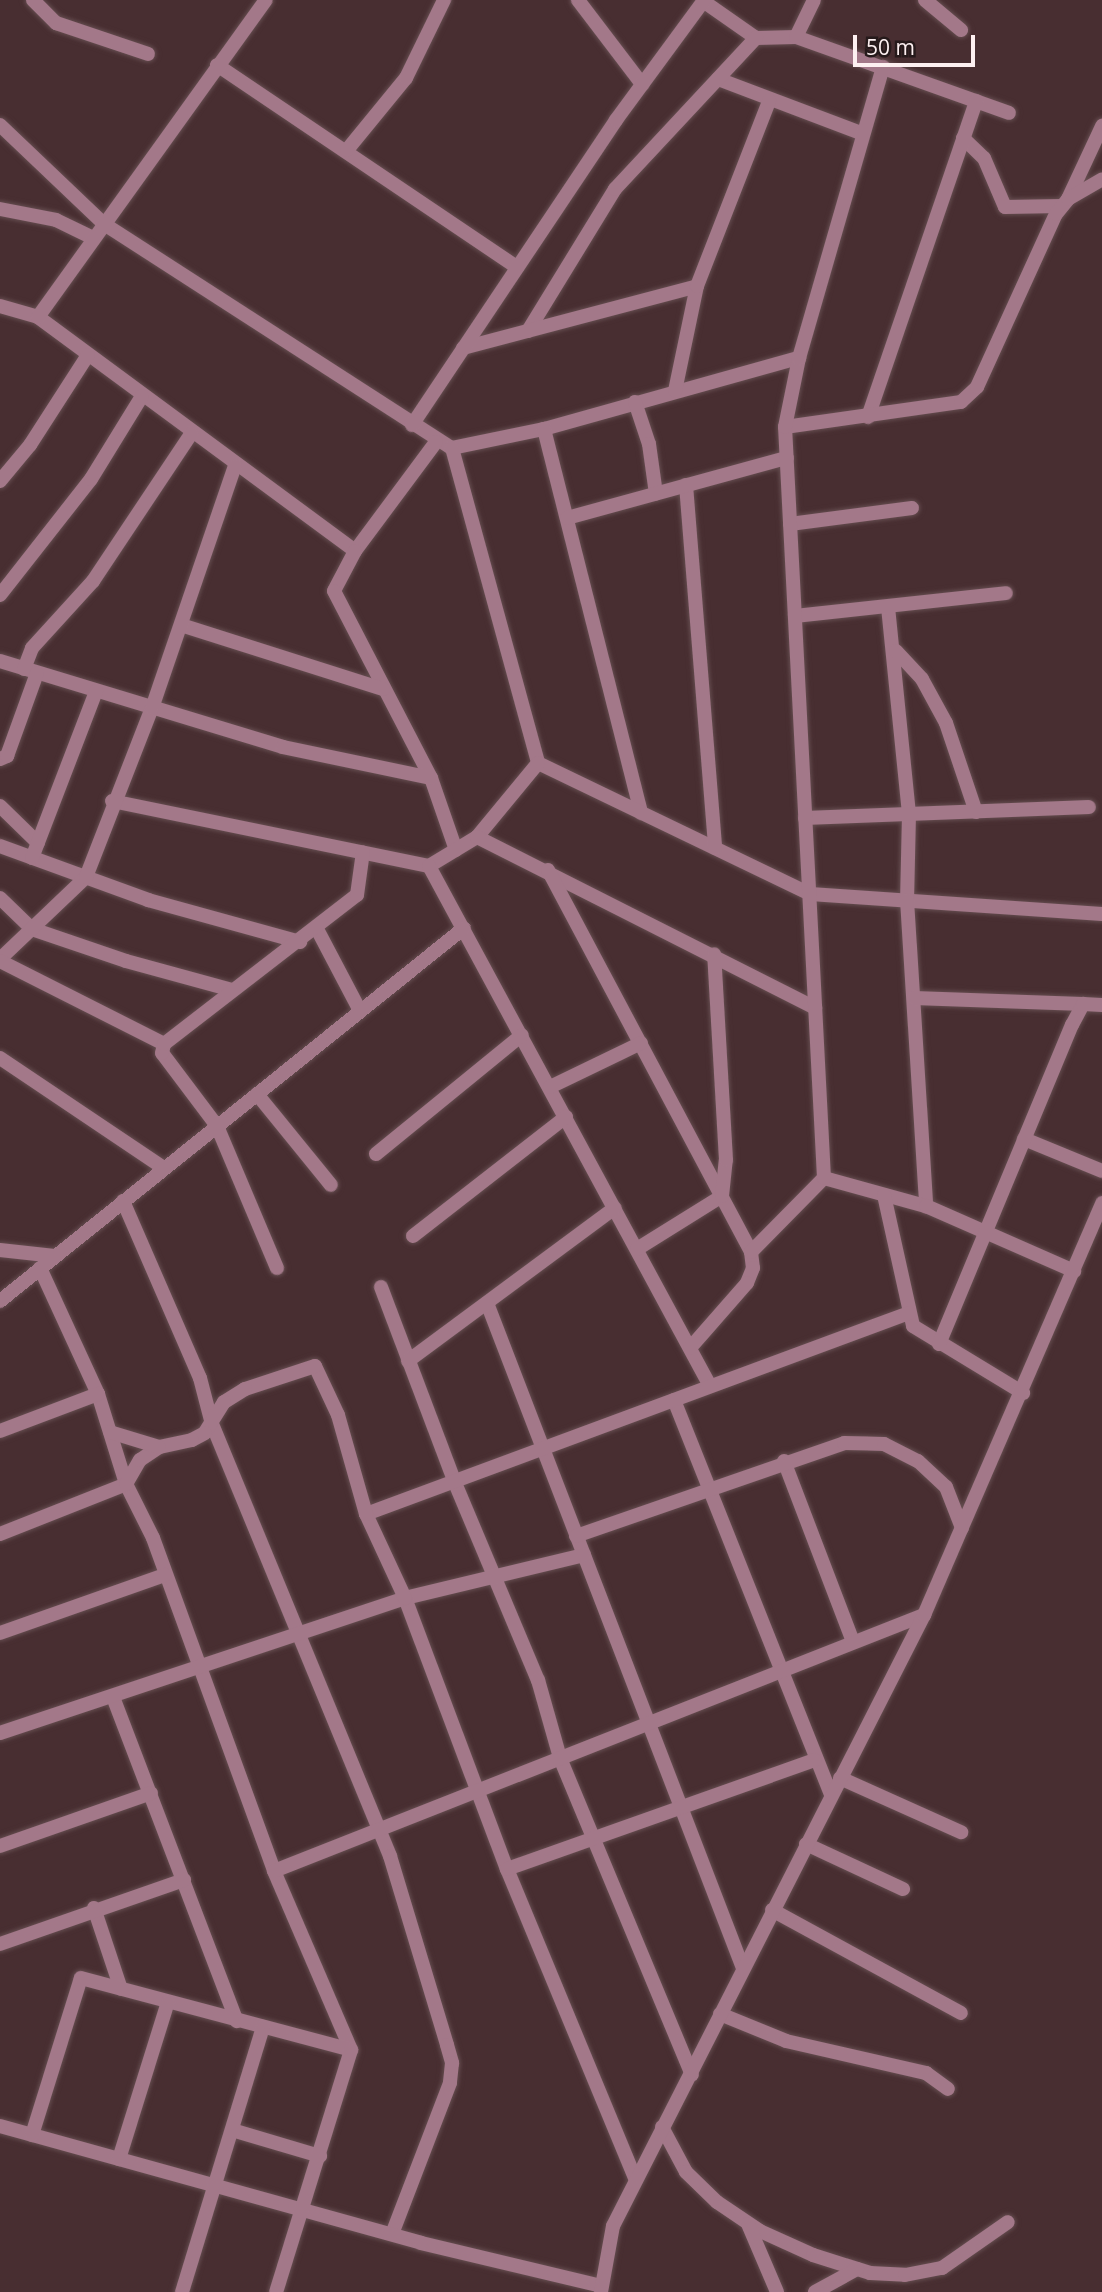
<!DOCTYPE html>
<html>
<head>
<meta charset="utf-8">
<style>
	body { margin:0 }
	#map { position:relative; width:1102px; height:2292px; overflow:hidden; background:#482e31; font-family:"Open Sans",sans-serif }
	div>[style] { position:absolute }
	.roads { filter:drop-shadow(0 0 2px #654d50) drop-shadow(0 0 2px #654d50) }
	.minor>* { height:14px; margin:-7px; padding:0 7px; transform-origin:7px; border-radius:7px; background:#a37889 }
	span { translate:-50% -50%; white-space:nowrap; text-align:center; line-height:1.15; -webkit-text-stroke:5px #261a1b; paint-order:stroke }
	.scale { position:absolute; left:853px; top:35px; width:122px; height:32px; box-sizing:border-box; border:4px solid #fdf0f1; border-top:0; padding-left:9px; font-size:21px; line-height:24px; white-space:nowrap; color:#fdf0f1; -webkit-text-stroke:5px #261a1b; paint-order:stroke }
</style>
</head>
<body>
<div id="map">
	<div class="roads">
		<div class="minor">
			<i style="left:33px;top:0;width:33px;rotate:45deg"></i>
			<i style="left:56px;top:23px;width:97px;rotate:18.6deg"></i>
			<i style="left:578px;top:0;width:106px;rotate:52.7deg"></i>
			<i style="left:925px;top:0;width:47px;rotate:39.8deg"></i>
			<i style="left:703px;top:1px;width:65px;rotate:34.9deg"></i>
			<i style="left:756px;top:38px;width:40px;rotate:-1.4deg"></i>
			<i style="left:796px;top:37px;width:226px;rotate:19.6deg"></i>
			<i style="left:796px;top:37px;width:41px;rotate:-64.1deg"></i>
			<i style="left:217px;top:65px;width:362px;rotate:34deg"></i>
			<i style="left:718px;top:79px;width:153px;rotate:20.7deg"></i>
			<i style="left:0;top:125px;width:144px;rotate:43.6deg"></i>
			<i style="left:104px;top:224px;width:414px;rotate:32.8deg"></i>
			<i style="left:452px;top:448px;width:94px;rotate:-11.7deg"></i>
			<i style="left:544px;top:429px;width:265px;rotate:-15.6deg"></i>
			<i style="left:963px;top:138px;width:29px;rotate:44deg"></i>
			<i style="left:984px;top:158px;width:53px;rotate:66.8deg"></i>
			<i style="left:1005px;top:207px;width:57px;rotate:-1deg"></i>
			<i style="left:347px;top:150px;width:93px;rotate:-50.7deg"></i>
			<i style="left:406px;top:78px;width:87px;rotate:-64deg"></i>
			<i style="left:1068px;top:199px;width:81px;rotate:-65deg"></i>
			<i style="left:0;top:209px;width:57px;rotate:11.1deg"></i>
			<i style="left:56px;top:220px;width:41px;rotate:25.9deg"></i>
			<i style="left:0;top:306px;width:40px;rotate:16deg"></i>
			<i style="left:38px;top:317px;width:394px;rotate:36.4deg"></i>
			<i style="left:38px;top:317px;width:390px;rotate:-54.3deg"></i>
			<i style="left:528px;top:331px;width:167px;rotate:-58.5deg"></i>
			<i style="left:615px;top:189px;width:207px;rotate:-47deg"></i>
			<i style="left:463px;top:348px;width:242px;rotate:-14.8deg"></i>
			<i style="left:675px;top:391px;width:107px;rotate:-78.2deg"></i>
			<i style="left:697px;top:286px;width:199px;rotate:-68.7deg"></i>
			<i style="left:635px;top:402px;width:44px;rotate:71.6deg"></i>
			<i style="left:649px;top:444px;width:50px;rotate:82deg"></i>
			<i style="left:868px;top:417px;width:334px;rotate:-71.1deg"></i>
			<i style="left:412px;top:425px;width:367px;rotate:-56.2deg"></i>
			<i style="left:616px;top:120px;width:149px;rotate:-53.7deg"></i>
			<i style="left:785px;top:427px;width:178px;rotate:-8.1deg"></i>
			<i style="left:961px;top:402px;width:22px;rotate:-43deg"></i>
			<i style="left:977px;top:387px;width:190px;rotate:-65.5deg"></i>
			<i style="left:1056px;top:214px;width:19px;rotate:-51deg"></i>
			<i style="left:1068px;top:199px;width:39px;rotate:-30deg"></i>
			<i style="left:544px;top:429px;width:396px;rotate:75.8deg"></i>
			<i style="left:436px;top:442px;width:136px;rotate:126.6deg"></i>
			<i style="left:355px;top:551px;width:45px;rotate:117.7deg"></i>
			<i style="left:334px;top:591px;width:211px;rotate:62.6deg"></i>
			<i style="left:431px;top:778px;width:76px;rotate:70.9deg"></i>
			<i style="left:452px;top:448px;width:327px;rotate:74.7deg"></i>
			<i style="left:538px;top:763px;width:302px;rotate:25.7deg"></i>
			<i style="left:810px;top:894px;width:293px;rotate:3.9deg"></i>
			<i style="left:0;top:481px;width:47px;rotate:-50.2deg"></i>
			<i style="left:30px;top:445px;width:107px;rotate:-57.2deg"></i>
			<i style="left:686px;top:485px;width:364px;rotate:85.4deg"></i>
			<i style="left:567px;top:518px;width:228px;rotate:-15.3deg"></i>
			<i style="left:790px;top:524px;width:123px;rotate:-7.5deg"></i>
			<i style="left:0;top:595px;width:147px;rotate:-51.9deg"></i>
			<i style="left:91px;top:479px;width:97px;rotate:-58.4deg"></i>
			<i style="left:888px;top:607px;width:208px;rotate:84.2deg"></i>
			<i style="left:909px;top:814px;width:86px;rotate:91.3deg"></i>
			<i style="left:907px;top:900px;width:307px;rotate:86.4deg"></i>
			<i style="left:795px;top:616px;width:212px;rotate:-6.2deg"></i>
			<i style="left:181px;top:625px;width:212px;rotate:17.6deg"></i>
			<i style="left:896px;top:651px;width:38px;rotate:47deg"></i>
			<i style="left:922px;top:679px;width:50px;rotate:61.4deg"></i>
			<i style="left:946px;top:723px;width:94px;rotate:71.4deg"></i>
			<i style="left:0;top:661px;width:296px;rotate:16.9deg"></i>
			<i style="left:283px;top:747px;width:151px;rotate:11.8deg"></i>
			<i style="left:24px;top:669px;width:22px;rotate:-69deg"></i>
			<i style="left:32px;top:648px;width:91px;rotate:-47.7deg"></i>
			<i style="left:93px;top:581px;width:177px;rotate:-56.3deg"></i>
			<i style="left:0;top:759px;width:8px;rotate:-23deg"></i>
			<i style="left:7px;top:756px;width:88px;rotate:-70.1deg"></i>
			<i style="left:112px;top:801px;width:324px;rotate:11.6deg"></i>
			<i style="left:429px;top:866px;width:56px;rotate:-31.1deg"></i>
			<i style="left:477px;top:837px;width:96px;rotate:-50.5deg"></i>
			<i style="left:0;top:806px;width:53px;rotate:44.2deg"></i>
			<i style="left:805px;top:818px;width:284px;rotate:-2.2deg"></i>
			<i style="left:477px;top:837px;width:379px;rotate:26.8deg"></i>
			<i style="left:0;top:846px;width:158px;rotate:20deg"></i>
			<i style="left:148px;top:900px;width:158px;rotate:15.4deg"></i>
			<i style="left:32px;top:858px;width:179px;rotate:-69deg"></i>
			<i style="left:429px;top:866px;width:591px;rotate:61.61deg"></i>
			<i style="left:548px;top:870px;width:433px;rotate:62deg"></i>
			<i style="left:751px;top:1252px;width:16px;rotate:83deg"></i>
			<i style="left:753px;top:1268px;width:16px;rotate:112deg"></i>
			<i style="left:747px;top:1283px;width:86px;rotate:131.2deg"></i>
			<i style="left:0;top:898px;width:45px;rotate:44.1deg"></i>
			<i style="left:32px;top:929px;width:99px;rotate:18.8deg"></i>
			<i style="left:126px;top:961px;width:110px;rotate:15.3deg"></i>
			<i style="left:317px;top:929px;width:93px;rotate:62.3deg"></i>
			<i style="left:0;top:959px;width:119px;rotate:-43.6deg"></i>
			<i style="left:86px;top:877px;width:181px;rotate:-68.7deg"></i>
			<i style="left:152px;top:708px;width:256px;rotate:-71.1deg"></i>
			<i style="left:0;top:961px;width:184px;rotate:26.8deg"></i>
			<i style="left:914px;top:998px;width:169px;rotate:2deg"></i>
			<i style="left:0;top:1058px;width:197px;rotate:33.9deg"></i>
			<i style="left:550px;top:1087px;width:101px;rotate:-25.8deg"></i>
			<i style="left:257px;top:1094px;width:117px;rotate:50.9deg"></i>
			<i style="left:1024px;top:1139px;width:84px;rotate:22.3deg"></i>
			<i style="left:376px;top:1154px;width:188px;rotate:-39.2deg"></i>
			<i style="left:824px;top:1178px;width:106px;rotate:15.4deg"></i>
			<i style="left:926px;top:1206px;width:162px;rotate:23.7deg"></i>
			<i style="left:884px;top:1195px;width:134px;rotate:77.5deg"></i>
			<i style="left:913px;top:1326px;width:129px;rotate:31.3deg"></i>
			<i style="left:123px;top:1201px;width:193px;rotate:66.5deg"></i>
			<i style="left:200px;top:1378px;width:48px;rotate:75.4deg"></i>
			<i style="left:212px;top:1424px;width:467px;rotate:67.6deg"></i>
			<i style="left:390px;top:1856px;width:197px;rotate:73.2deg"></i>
			<i style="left:447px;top:2045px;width:19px;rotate:74deg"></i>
			<i style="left:452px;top:2063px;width:20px;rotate:96deg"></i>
			<i style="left:450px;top:2083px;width:162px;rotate:111deg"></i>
			<i style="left:413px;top:1236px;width:194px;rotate:-37.9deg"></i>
			<i style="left:637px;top:1249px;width:100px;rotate:-31.9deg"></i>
			<i style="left:722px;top:1196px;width:36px;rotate:-84deg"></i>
			<i style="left:726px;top:1160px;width:206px;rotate:-93.3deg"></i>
			<i style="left:0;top:1250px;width:55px;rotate:6.2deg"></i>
			<i style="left:751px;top:1252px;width:104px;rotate:-45.4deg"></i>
			<i style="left:824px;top:1178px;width:752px;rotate:-92.97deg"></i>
			<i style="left:785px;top:427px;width:70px;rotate:-78.5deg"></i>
			<i style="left:799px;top:358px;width:303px;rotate:-73.9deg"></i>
			<i style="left:40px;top:1268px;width:139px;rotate:65.3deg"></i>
			<i style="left:98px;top:1394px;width:94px;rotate:72.7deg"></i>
			<i style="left:126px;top:1484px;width:60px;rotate:63.4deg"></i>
			<i style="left:153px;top:1538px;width:354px;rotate:70deg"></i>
			<i style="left:274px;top:1871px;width:195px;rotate:66.7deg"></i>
			<i style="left:277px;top:1268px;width:154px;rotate:-112.9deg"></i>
			<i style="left:217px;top:1126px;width:91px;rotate:-127deg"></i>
			<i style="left:162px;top:1053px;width:9px;rotate:-77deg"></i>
			<i style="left:164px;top:1044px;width:244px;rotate:-37.7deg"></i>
			<i style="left:357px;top:895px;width:43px;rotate:-82.1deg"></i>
			<i style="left:381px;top:1287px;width:210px;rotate:69.3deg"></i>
			<i style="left:455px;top:1483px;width:214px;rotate:67.2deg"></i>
			<i style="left:538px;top:1680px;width:81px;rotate:74.2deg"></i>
			<i style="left:560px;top:1758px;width:343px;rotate:67.4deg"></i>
			<i style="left:0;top:1301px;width:595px;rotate:-38.8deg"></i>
			<i style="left:487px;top:1303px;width:713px;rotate:68.95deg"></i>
			<i style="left:939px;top:1344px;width:346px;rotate:-67.4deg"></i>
			<i style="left:1072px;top:1025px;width:24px;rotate:-62deg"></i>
			<i style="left:1083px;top:1004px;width:19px;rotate:3deg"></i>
			<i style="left:408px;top:1361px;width:257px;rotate:-36.5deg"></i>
			<i style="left:674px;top:1400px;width:425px;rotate:68.3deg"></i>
			<i style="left:0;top:1431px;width:105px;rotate:-20.7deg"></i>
			<i style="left:784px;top:1461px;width:194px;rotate:69.1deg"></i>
			<i style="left:366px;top:1514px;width:579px;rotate:-20.31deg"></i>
			<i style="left:0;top:1534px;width:136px;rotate:-21.6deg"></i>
			<i style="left:126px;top:1484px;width:28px;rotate:-60deg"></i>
			<i style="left:140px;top:1460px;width:23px;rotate:-34deg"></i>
			<i style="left:576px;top:1536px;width:284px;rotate:-19.1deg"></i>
			<i style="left:844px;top:1443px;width:40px;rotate:1.4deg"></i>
			<i style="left:884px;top:1444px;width:38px;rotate:27deg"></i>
			<i style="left:918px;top:1461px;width:38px;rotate:43deg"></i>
			<i style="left:946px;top:1487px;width:44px;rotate:68.7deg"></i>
			<i style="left:584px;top:1555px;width:184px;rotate:166.5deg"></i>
			<i style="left:405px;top:1598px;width:290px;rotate:69.4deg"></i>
			<i style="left:507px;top:1869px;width:334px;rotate:67.5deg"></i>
			<i style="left:0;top:1633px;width:175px;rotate:-19.4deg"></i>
			<i style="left:113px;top:1697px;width:347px;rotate:69.1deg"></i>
			<i style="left:0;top:1733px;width:427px;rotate:-18.4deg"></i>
			<i style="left:405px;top:1598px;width:93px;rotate:-114.9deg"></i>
			<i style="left:366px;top:1514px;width:103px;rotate:-105.8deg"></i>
			<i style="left:338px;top:1415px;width:54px;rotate:-115.1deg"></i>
			<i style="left:315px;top:1366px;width:74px;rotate:161.8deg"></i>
			<i style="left:245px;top:1389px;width:25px;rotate:148deg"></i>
			<i style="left:224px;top:1402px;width:36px;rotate:122deg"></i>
			<i style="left:205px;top:1433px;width:15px;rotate:152deg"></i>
			<i style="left:192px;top:1440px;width:34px;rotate:168deg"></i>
			<i style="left:159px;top:1447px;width:51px;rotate:-163deg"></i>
			<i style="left:840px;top:1778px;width:133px;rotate:24.1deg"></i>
			<i style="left:806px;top:1844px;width:107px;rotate:24.9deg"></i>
			<i style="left:0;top:1846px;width:160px;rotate:-19.3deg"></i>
			<i style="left:507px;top:1869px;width:326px;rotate:-19.5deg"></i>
			<i style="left:274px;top:1871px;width:699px;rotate:-21.5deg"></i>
			<i style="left:94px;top:1908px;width:85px;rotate:71.6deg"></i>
			<i style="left:772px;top:1910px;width:215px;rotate:28.6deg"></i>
			<i style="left:0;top:1944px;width:195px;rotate:-19.2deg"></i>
			<i style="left:720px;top:2014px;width:71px;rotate:22.2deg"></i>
			<i style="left:786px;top:2041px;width:144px;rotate:12.9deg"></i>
			<i style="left:926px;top:2073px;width:27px;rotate:36deg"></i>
			<i style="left:0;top:2126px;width:437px;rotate:15.5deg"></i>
			<i style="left:421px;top:2243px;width:185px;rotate:13.4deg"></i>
			<i style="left:662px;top:2127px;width:51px;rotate:61.9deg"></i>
			<i style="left:686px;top:2172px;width:43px;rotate:44.1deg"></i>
			<i style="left:717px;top:2202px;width:52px;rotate:34deg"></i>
			<i style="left:760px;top:2231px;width:58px;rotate:24.4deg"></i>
			<i style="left:813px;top:2255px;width:60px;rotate:17.5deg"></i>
			<i style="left:870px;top:2273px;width:35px;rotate:3deg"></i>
			<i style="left:905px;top:2275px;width:38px;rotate:-11deg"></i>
			<i style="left:942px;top:2268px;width:80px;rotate:-34.9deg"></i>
			<i style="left:232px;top:2130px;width:92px;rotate:16.5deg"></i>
			<i style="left:32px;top:2135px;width:164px;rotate:-72.7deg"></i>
			<i style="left:81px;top:1978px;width:279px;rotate:14.9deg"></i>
			<i style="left:351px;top:2050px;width:253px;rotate:107.2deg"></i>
			<i style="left:119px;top:2159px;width:164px;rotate:-72.7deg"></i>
			<i style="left:748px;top:2224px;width:74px;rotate:66.9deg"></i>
			<i style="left:182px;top:2292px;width:277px;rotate:-73deg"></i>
			<i style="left:601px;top:2292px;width:67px;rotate:-79.7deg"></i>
			<i style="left:613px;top:2226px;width:686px;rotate:-63.02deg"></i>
			<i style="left:924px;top:1615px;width:449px;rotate:-66.6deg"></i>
			<i style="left:815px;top:2292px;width:48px;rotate:-28.7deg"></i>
		</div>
	</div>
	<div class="scale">50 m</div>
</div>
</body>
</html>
